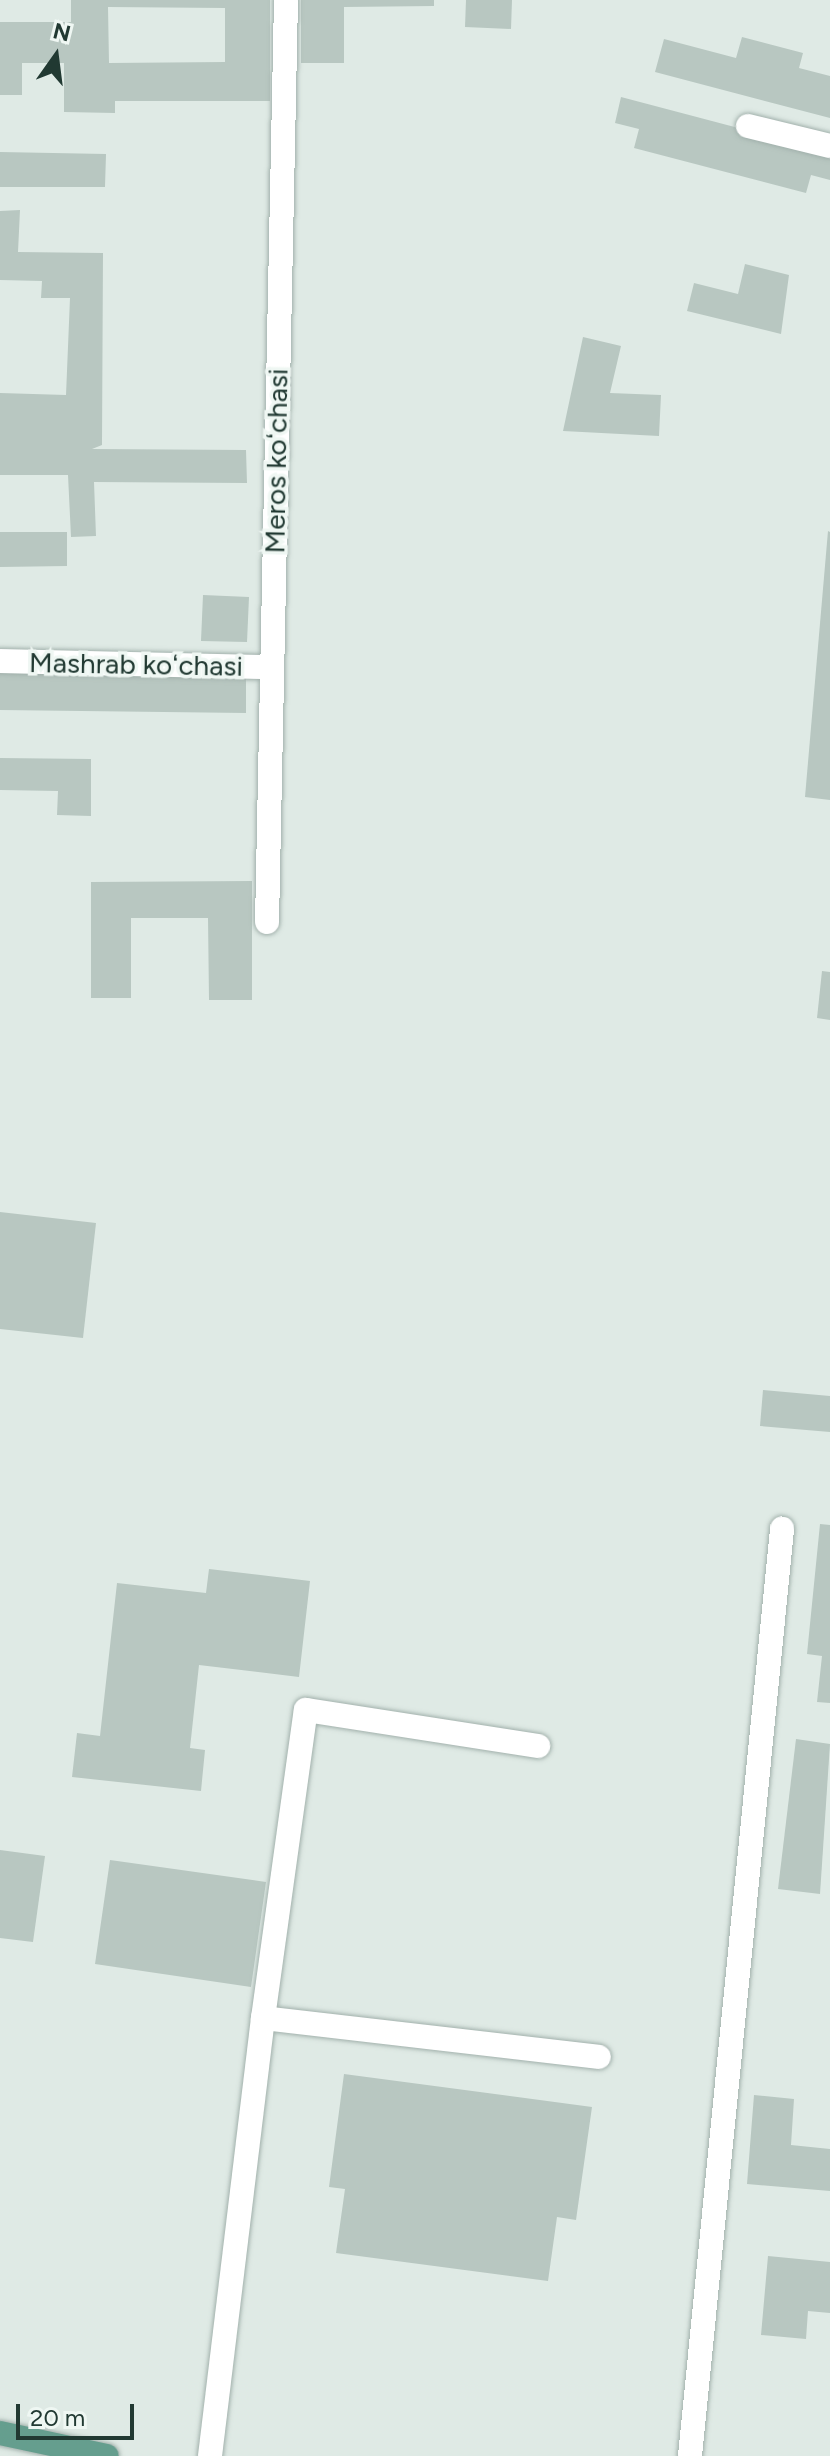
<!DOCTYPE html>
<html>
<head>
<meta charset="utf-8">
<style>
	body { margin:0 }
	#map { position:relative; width:830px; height:2456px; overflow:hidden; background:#dfeae5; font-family:Figtree,sans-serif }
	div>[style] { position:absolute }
	.building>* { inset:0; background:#b8c7c1 }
	.roads { filter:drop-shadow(0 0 2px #a2b1ac) drop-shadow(0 0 2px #a2b1ac) }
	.minor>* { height:24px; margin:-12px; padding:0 12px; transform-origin:12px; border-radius:12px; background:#fff }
	.major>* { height:24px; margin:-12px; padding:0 12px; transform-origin:12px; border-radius:12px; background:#659e8e }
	span { translate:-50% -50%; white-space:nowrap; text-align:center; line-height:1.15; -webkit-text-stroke:7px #eff7f3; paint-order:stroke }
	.street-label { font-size:28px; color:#213932 }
	.north { position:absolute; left:16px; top:16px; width:80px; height:80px; -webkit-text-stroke:6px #eff7f3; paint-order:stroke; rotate:14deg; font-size:22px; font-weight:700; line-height:32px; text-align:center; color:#213932 }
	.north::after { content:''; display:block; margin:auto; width:28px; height:36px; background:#213932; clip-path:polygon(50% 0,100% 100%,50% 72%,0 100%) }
	.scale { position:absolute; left:16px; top:2404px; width:118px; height:36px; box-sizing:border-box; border:4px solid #213932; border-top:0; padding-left:10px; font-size:24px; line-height:28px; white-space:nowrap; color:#213932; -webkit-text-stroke:6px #eff7f3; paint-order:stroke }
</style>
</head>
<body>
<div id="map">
	<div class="building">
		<i style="clip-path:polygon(evenodd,71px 0,270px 0,270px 101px,115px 101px,115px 113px,64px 112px,64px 63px,22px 63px,22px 95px,0 95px,0 22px,71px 22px,71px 0,108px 7px,225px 8px,225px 62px,109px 63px,108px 7px)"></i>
		<i style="clip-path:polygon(301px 0,434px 0,434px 6px,344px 7px,344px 63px,301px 63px)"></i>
		<i style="clip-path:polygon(466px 0,512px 0,511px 29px,465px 27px)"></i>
		<i style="clip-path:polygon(742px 37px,803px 53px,799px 68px,830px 76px,830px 118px,655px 72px,664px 39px,736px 58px)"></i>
		<i style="clip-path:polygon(621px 97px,830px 152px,830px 180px,811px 175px,806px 193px,634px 148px,639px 129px,615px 123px)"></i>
		<i style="clip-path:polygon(0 152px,106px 154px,105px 187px,0 187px)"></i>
		<i style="clip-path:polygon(20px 210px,18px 252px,103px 253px,102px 445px,92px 449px,246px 450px,247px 483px,94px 482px,96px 536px,71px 537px,68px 475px,0 475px,0 393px,66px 395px,70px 298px,41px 298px,42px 281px,0 280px,0 211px)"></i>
		<i style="clip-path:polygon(745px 264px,789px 275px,781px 334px,687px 311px,694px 283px,738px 294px)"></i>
		<i style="clip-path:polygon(583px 337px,621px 346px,610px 393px,661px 395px,659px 436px,563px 431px)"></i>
		<i style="clip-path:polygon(828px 531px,830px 532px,830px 800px,805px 797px)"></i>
		<i style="clip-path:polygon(0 532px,67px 532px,67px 566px,0 567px)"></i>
		<i style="clip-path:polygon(203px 595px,249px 597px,247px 642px,201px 641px)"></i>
		<i style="clip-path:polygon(0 667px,246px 671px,246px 713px,0 710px)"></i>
		<i style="clip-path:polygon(0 758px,91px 759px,91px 816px,57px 815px,58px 791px,0 790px)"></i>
		<i style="clip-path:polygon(252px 881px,252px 1000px,209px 1000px,208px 918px,131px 918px,131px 998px,91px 998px,91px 882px)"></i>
		<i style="clip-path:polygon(822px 971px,830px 972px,830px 1020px,817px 1018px)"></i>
		<i style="clip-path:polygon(0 1212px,96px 1223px,83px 1338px,0 1329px)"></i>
		<i style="clip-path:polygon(763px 1390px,830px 1396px,830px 1432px,760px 1426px)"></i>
		<i style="clip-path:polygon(820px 1524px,830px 1525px,830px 1703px,817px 1702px,822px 1656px,807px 1654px)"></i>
		<i style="clip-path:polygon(209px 1569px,310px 1581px,299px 1677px,199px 1665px,190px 1748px,205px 1750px,201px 1791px,72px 1777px,77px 1733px,100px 1736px,117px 1583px,206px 1593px)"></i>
		<i style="clip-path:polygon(796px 1739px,830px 1744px,820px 1894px,778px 1889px)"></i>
		<i style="clip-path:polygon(0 1850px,45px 1856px,33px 1942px,0 1938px)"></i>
		<i style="clip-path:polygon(110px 1860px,266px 1882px,251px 1987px,95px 1964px)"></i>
		<i style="clip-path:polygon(344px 2074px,592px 2107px,576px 2220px,557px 2217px,548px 2281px,336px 2253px,345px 2189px,329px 2187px)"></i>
		<i style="clip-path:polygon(754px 2095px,794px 2099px,791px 2145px,830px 2149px,830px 2191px,747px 2184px)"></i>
		<i style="clip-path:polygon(768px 2256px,830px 2262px,830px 2313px,808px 2311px,806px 2339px,761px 2335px)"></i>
	</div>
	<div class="roads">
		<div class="minor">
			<i style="left:748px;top:126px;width:84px;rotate:13.7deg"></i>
			<i style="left:0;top:661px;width:271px;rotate:1.3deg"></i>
			<i style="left:267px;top:922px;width:922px;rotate:-88.82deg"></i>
			<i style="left:263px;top:2018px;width:311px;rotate:-82.1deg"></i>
			<i style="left:306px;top:1710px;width:235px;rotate:8.8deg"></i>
			<i style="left:210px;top:2456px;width:441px;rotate:-83.1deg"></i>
			<i style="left:263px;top:2018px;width:338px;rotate:6.6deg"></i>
			<i style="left:690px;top:2456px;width:932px;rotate:-84.33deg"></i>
		</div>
		<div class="major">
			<i style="left:0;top:2433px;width:109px;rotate:12.1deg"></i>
		</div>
	</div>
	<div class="street-label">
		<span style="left:276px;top:461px;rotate:-89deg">Meros koʻchasi</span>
		<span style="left:136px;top:664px;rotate:1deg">Mashrab koʻchasi</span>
	</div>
	<div class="north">N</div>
	<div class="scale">20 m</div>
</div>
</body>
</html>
